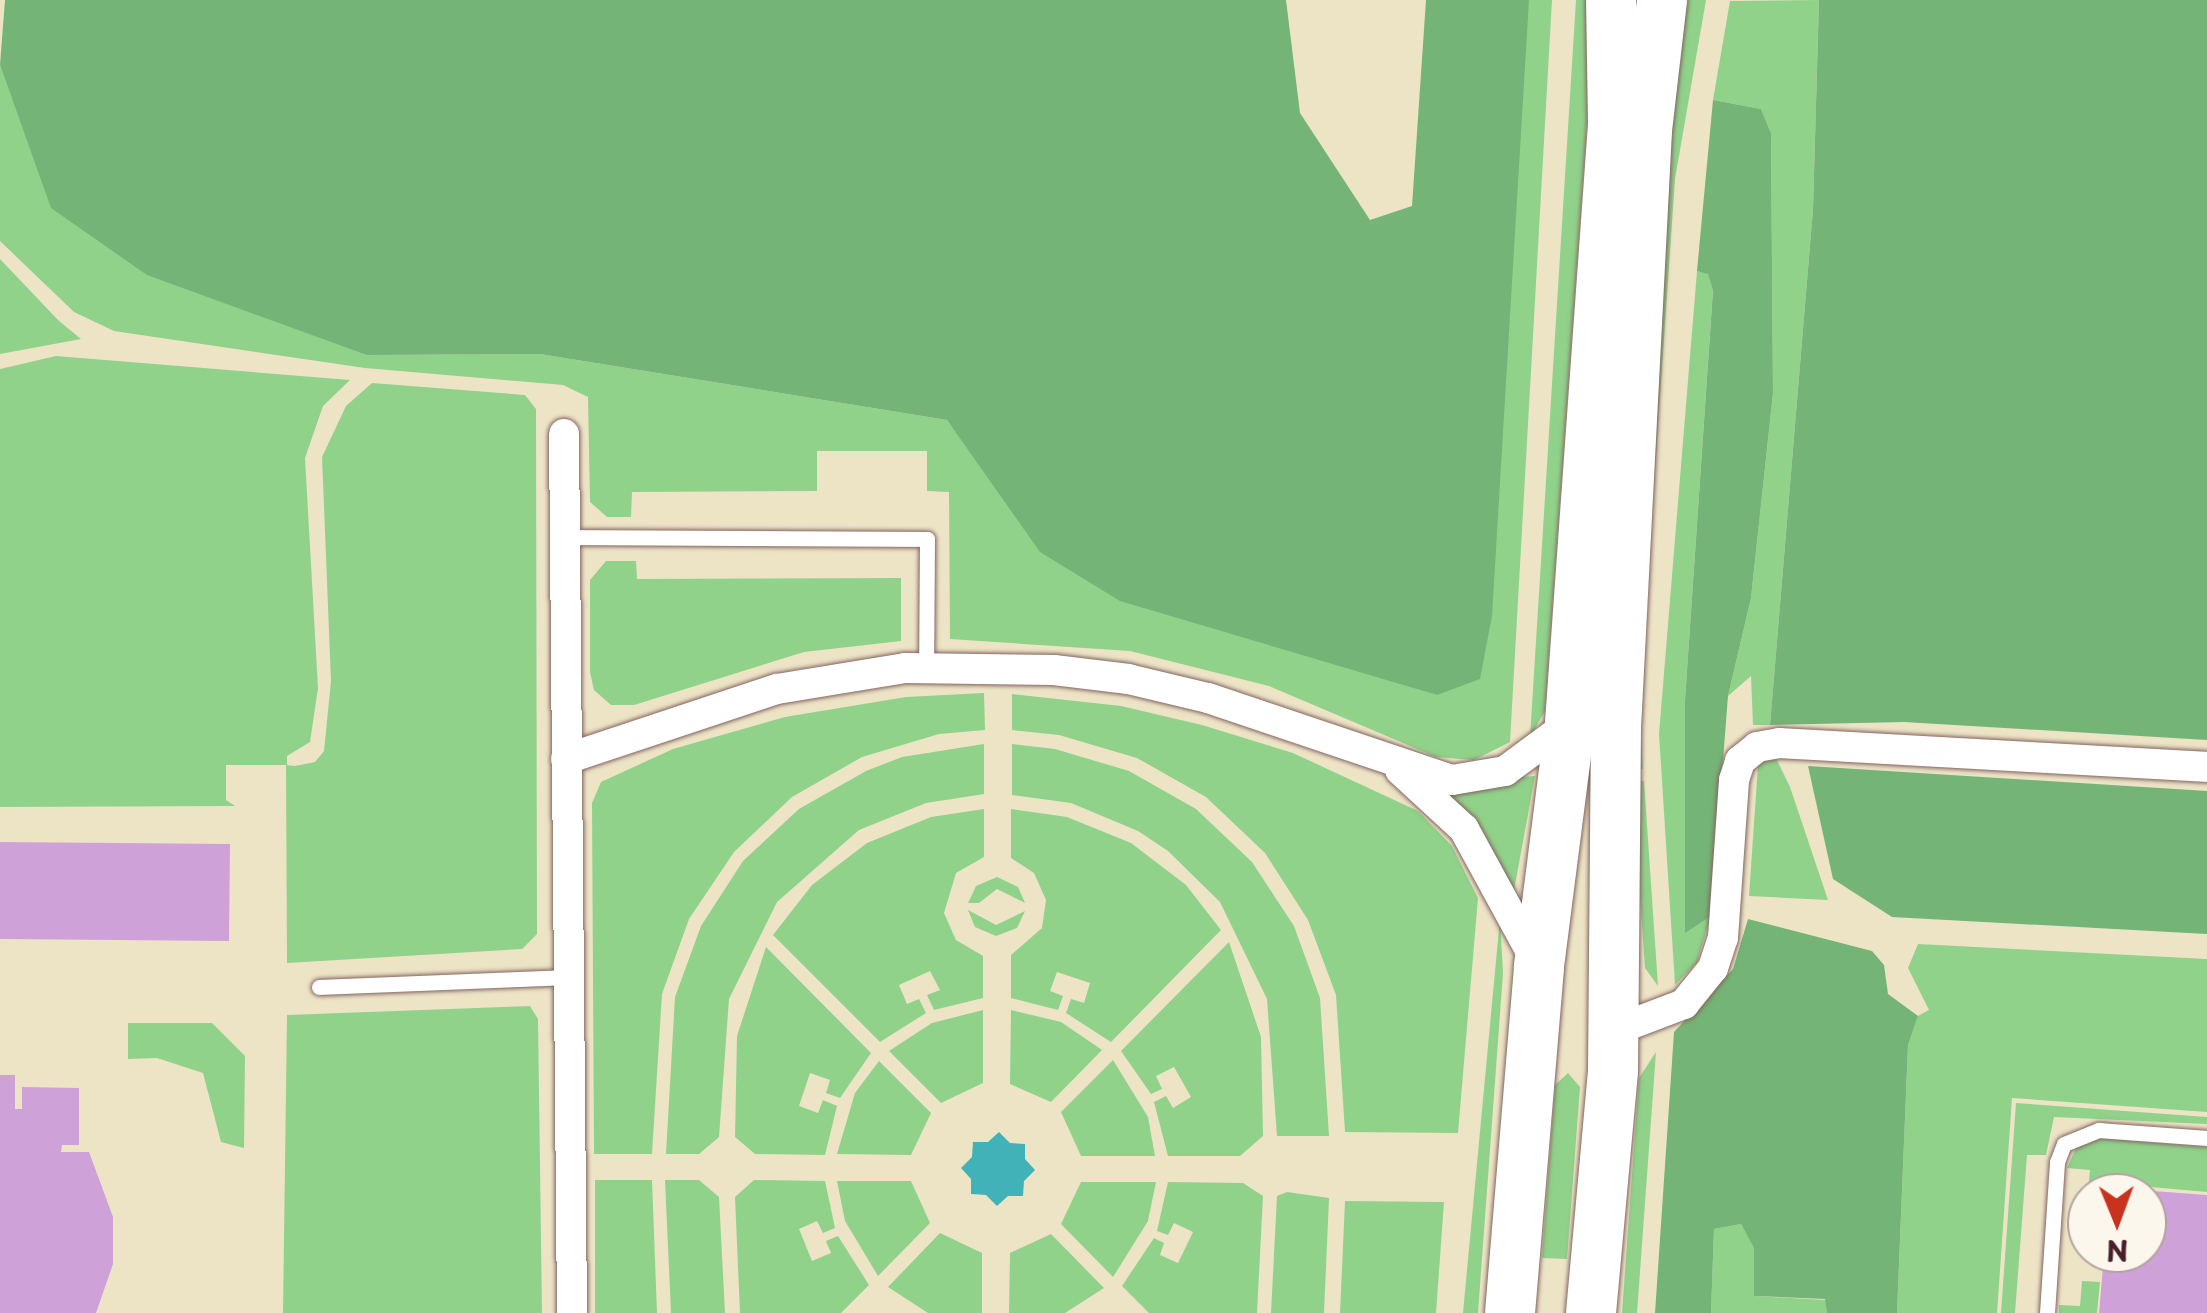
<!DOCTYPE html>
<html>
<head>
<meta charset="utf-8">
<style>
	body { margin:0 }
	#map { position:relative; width:2207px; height:1313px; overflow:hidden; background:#ede4c6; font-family:"Playpen Sans",sans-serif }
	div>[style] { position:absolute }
	.green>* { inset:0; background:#90d28a }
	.forest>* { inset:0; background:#74b476 }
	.water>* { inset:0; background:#41b2b8 }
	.building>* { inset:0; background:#cea2d8 }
	.roads { filter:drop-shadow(0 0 2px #836461) drop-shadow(0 0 2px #836461) }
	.service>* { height:15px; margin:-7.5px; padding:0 7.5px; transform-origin:7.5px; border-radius:7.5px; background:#fff }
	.minor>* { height:30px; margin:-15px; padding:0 15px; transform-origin:15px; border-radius:15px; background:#fff }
	.primary>* { height:50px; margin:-25px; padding:0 25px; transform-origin:25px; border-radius:25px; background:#fff }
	span { translate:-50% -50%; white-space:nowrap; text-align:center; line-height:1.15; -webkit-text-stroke:10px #fbf7ec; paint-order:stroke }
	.north { position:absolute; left:2067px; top:1173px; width:100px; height:100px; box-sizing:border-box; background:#fbf7ec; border:2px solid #b4a19f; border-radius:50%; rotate:179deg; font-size:28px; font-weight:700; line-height:40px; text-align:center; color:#4a1f2b }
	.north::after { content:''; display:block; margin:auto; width:35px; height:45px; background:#c8321e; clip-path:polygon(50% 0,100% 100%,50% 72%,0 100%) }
</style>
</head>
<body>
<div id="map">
	<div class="green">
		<i style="clip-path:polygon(1529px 0,1552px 0,1510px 742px,1474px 760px,1436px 757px,1269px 686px,1130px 651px,950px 639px,949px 492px,927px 491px,927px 451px,817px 451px,817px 491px,632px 492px,631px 517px,607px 517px,590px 502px,588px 397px,563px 385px,365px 368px,114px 331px,74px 312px,0 241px,0 65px,52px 208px,367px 355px,540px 354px,947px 420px,994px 483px,1331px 662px,1437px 695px)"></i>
		<i style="clip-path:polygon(1576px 0,1591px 0,1589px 99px,1545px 711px,1530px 737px)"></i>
		<i style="clip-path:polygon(1688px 0,1706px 0,1675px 179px,1639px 704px,1643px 769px,1631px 770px,1671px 97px)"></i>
		<i style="clip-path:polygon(1819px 0,1813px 209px,1770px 725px,1753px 725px,1751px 676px,1728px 696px,1751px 598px,1773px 393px,1771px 133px,1761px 109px,1713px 100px,1730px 1px)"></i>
		<i style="clip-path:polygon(0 259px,58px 320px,81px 339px,0 354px)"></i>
		<i style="clip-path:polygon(1697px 271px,1708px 273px,1713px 289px,1685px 700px,1685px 932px,1711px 916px,1697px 962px,1675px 985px,1659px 734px)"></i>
		<i style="clip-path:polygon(56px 356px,350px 380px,323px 406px,305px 458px,318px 688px,310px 742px,287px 756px,287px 765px,295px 766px,315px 762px,324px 751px,331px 681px,322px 457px,346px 406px,372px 383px,525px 395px,536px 409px,537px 934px,522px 949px,287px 963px,286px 765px,226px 765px,226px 800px,235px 806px,0 807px,0 369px)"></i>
		<i style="clip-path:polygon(606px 561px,636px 561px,637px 579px,901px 578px,901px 641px,804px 652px,634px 705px,611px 705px,594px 690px,590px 672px,590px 580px)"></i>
		<i style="clip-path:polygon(984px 693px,985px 730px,939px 734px,862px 757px,792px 797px,734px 852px,689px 919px,662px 994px,652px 1154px,594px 1154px,592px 803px,601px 782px,673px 749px,785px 717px,906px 697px)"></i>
		<i style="clip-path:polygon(1012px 694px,1121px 706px,1202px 725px,1293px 753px,1418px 811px,1452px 846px,1478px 898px,1458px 1133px,1345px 1132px,1336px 995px,1308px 920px,1265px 853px,1206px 797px,1137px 758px,1059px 735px,1012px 730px)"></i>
		<i style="clip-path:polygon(984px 744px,984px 794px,926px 803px,859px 830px,777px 902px,729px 999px,719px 1137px,699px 1154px,666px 1154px,675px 997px,701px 926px,743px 861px,799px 809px,866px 771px,902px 757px)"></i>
		<i style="clip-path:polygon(1012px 744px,1055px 749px,1129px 771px,1196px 809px,1252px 862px,1294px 926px,1320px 998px,1329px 1136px,1277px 1136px,1267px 999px,1220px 902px,1168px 851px,1138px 831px,1071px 803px,1012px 795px)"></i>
		<i style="clip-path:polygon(1775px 756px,1790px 787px,1828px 900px,1749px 896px,1758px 765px)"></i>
		<i style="clip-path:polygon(1535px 776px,1513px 896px,1430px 784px)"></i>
		<i style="clip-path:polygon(1632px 781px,1644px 781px,1658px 986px,1645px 968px)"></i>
		<i style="clip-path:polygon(984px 809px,984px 857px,956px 873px,944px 913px,956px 940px,983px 956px,983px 998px,934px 1010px,927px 995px,940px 990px,930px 971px,899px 985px,907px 1004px,919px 999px,926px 1013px,880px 1042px,773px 935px,812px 885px,867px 843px,931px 817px)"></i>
		<i style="clip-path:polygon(1011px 809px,1067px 817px,1131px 843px,1186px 885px,1221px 930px,1111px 1042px,1066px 1013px,1071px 999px,1084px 1003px,1090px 983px,1057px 972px,1050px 991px,1063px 996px,1058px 1010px,1011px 998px,1011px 955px,1042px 928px,1046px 900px,1034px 873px,1011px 858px)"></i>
		<i style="clip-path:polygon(997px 877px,1018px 887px,1025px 903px,997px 889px,979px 903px,968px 903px,976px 886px)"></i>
		<i style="clip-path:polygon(968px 910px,996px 925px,1025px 911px,1017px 928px,996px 936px,975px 927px)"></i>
		<i style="clip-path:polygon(1500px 918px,1503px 973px,1478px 1313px,1463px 1313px)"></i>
		<i style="clip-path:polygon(1229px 942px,1261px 1037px,1263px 1136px,1240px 1156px,1168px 1156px,1154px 1102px,1166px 1096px,1173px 1108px,1191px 1097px,1174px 1067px,1156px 1076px,1162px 1089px,1151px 1094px,1121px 1051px)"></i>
		<i style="clip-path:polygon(1918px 944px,2207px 959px,2207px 1112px,2012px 1098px,1997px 1313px,1897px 1313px,1908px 1045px,1918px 1016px,1929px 1010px,1908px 968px)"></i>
		<i style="clip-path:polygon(766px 947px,871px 1053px,840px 1098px,826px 1093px,830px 1080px,810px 1073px,799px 1106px,818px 1113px,823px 1100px,837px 1106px,825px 1155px,755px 1154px,735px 1137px,737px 1036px)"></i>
		<i style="clip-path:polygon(530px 1006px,538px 1019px,542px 1313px,283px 1313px,287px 1015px)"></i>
		<i style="clip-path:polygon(983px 1010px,983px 1083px,941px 1103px,889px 1051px,932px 1023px)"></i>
		<i style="clip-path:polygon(1011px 1010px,1061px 1022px,1102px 1050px,1051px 1102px,1010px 1084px)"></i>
		<i style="clip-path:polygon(128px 1023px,212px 1023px,245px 1056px,244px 1148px,221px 1142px,203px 1073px,157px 1058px,128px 1059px)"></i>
		<i style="clip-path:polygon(1656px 1052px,1637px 1313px,1622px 1313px,1639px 1078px)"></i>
		<i style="clip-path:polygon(1113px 1060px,1148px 1117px,1155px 1156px,1081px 1156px,1061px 1112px)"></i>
		<i style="clip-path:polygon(879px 1061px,931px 1113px,911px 1155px,837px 1154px,855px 1093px)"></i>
		<i style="clip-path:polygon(1568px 1073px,1580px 1087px,1567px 1259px,1542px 1258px,1555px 1085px)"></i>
		<i style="clip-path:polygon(2016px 1103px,2207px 1117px,2207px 1124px,2054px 1117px,2046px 1155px,2027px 1155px,2015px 1313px,2001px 1313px)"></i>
		<i style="clip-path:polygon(2098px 1138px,2207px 1147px,2207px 1192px,2151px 1187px,2147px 1244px,2147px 1193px,2088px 1193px,2090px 1170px,2067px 1168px,2077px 1146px)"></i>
		<i style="clip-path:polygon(595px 1180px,652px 1180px,657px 1313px,595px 1313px)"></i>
		<i style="clip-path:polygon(665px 1180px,699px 1180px,719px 1197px,725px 1313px,671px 1313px)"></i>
		<i style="clip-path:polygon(754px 1180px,825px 1181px,835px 1228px,823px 1233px,817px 1221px,799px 1229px,812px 1261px,831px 1253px,826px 1241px,838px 1236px,869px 1285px,841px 1313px,740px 1313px,735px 1197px)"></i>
		<i style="clip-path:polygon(837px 1181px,911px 1181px,930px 1223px,878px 1276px,845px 1221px)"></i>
		<i style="clip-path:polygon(1081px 1182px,1156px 1182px,1148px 1221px,1113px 1277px,1061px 1224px)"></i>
		<i style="clip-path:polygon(1168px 1182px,1243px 1183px,1263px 1196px,1257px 1313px,1149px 1313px,1122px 1286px,1154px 1238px,1164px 1243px,1160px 1255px,1178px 1263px,1193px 1232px,1174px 1223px,1168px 1235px,1157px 1231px)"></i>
		<i style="clip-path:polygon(1287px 1192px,1329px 1198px,1324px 1313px,1271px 1313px,1277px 1196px)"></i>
		<i style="clip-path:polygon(1345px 1201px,1444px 1202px,1436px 1313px,1340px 1313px)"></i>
		<i style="clip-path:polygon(1741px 1224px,1754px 1247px,1754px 1296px,1826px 1300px,1827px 1313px,1711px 1313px,1714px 1229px)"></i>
		<i style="clip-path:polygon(940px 1233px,982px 1253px,982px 1313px,928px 1313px,888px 1287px)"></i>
		<i style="clip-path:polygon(1051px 1234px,1104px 1288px,1065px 1313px,1009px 1313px,1010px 1253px)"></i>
		<i style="clip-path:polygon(2082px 1281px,2100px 1282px,2097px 1313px,2059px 1313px,2059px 1305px,2080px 1306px)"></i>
	</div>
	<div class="forest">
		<i style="clip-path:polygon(5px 0,1286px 0,1300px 113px,1370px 220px,1412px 206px,1426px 0,1529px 0,1492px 616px,1480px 679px,1437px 695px,1120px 601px,1040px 552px,947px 420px,540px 354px,367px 355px,147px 275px,51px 208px,0 65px)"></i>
		<i style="clip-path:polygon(1819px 0,2207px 0,2207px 740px,1904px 722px,1770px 725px,1813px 209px)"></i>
		<i style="clip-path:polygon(1713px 100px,1761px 109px,1771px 133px,1773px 393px,1751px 598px,1728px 696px,1711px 916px,1685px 933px,1685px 700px,1713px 290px,1708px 274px,1697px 271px)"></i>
		<i style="clip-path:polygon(1808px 766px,2207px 791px,2207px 934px,1892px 917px,1833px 879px)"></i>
		<i style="clip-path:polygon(1748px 919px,1872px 951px,1884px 965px,1888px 994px,1918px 1016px,1908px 1045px,1897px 1313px,1827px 1313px,1825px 1299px,1754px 1296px,1754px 1248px,1741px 1224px,1714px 1229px,1711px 1313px,1655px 1313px,1674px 1032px,1733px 969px)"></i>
	</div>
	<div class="water">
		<i style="clip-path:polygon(999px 1132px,1010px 1143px,1025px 1144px,1025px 1159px,1035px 1170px,1024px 1181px,1023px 1196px,1008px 1196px,997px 1206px,986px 1195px,971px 1194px,971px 1179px,961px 1168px,972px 1157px,973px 1142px,988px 1142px)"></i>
	</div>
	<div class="building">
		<i style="clip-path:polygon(0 842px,230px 844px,229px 941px,0 939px)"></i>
		<i style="clip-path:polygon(0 1075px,15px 1075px,15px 1109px,22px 1109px,22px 1087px,79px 1088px,79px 1145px,62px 1145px,61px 1152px,89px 1152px,113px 1217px,113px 1264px,96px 1313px,0 1313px)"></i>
		<i style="clip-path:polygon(2153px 1191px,2207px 1195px,2207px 1313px,2099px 1313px,2104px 1255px,2148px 1258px)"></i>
	</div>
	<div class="roads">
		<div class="service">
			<i style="left:564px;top:537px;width:363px;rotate:0.3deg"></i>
			<i style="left:927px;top:539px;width:129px;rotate:90.4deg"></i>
			<i style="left:319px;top:987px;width:249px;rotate:-2.3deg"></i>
			<i style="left:2047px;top:1313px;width:151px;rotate:-86.2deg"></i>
			<i style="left:2057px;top:1162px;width:19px;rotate:-69deg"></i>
			<i style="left:2064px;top:1144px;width:38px;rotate:-22deg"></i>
			<i style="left:2099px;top:1130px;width:108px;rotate:4.2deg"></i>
		</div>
		<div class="minor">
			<i style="left:564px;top:434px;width:879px;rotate:89.48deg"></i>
			<i style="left:566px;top:759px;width:222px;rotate:-18.4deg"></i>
			<i style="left:777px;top:689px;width:130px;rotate:-9.3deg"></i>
			<i style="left:905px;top:668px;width:149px;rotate:0.8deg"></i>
			<i style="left:1054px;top:670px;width:75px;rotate:6.9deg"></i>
			<i style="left:1128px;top:679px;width:82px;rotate:13.4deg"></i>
			<i style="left:1208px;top:698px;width:257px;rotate:18.6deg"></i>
			<i style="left:1452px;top:780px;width:54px;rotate:-9.6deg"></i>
			<i style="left:1505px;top:771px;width:81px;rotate:-36.4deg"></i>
			<i style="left:1400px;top:770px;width:87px;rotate:42.7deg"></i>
			<i style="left:1464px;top:829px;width:153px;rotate:61.4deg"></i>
			<i style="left:1613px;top:1031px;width:76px;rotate:-20.8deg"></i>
			<i style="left:1684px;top:1004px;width:46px;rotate:-51.1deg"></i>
			<i style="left:1713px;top:968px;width:32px;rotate:-72deg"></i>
			<i style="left:1723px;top:938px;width:158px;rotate:-86deg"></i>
			<i style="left:1734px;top:780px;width:20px;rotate:-72deg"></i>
			<i style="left:1740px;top:761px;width:22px;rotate:-39deg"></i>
			<i style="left:1757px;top:747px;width:23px;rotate:-10deg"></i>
			<i style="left:1780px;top:743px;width:428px;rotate:3.2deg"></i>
		</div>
		<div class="primary">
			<i style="left:1510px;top:1313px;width:348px;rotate:-85.2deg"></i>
			<i style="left:1539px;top:966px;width:245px;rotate:-82.7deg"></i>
			<i style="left:1570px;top:723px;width:601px;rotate:-85.89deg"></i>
			<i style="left:1613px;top:124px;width:124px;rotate:-90.9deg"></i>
			<i style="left:1591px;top:1313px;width:244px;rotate:-84.8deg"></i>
			<i style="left:1613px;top:1070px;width:342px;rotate:-89.5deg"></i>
			<i style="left:1616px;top:728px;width:599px;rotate:-87.03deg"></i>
			<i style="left:1647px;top:130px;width:131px;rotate:-83.4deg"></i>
		</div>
	</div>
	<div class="north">N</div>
</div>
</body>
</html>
